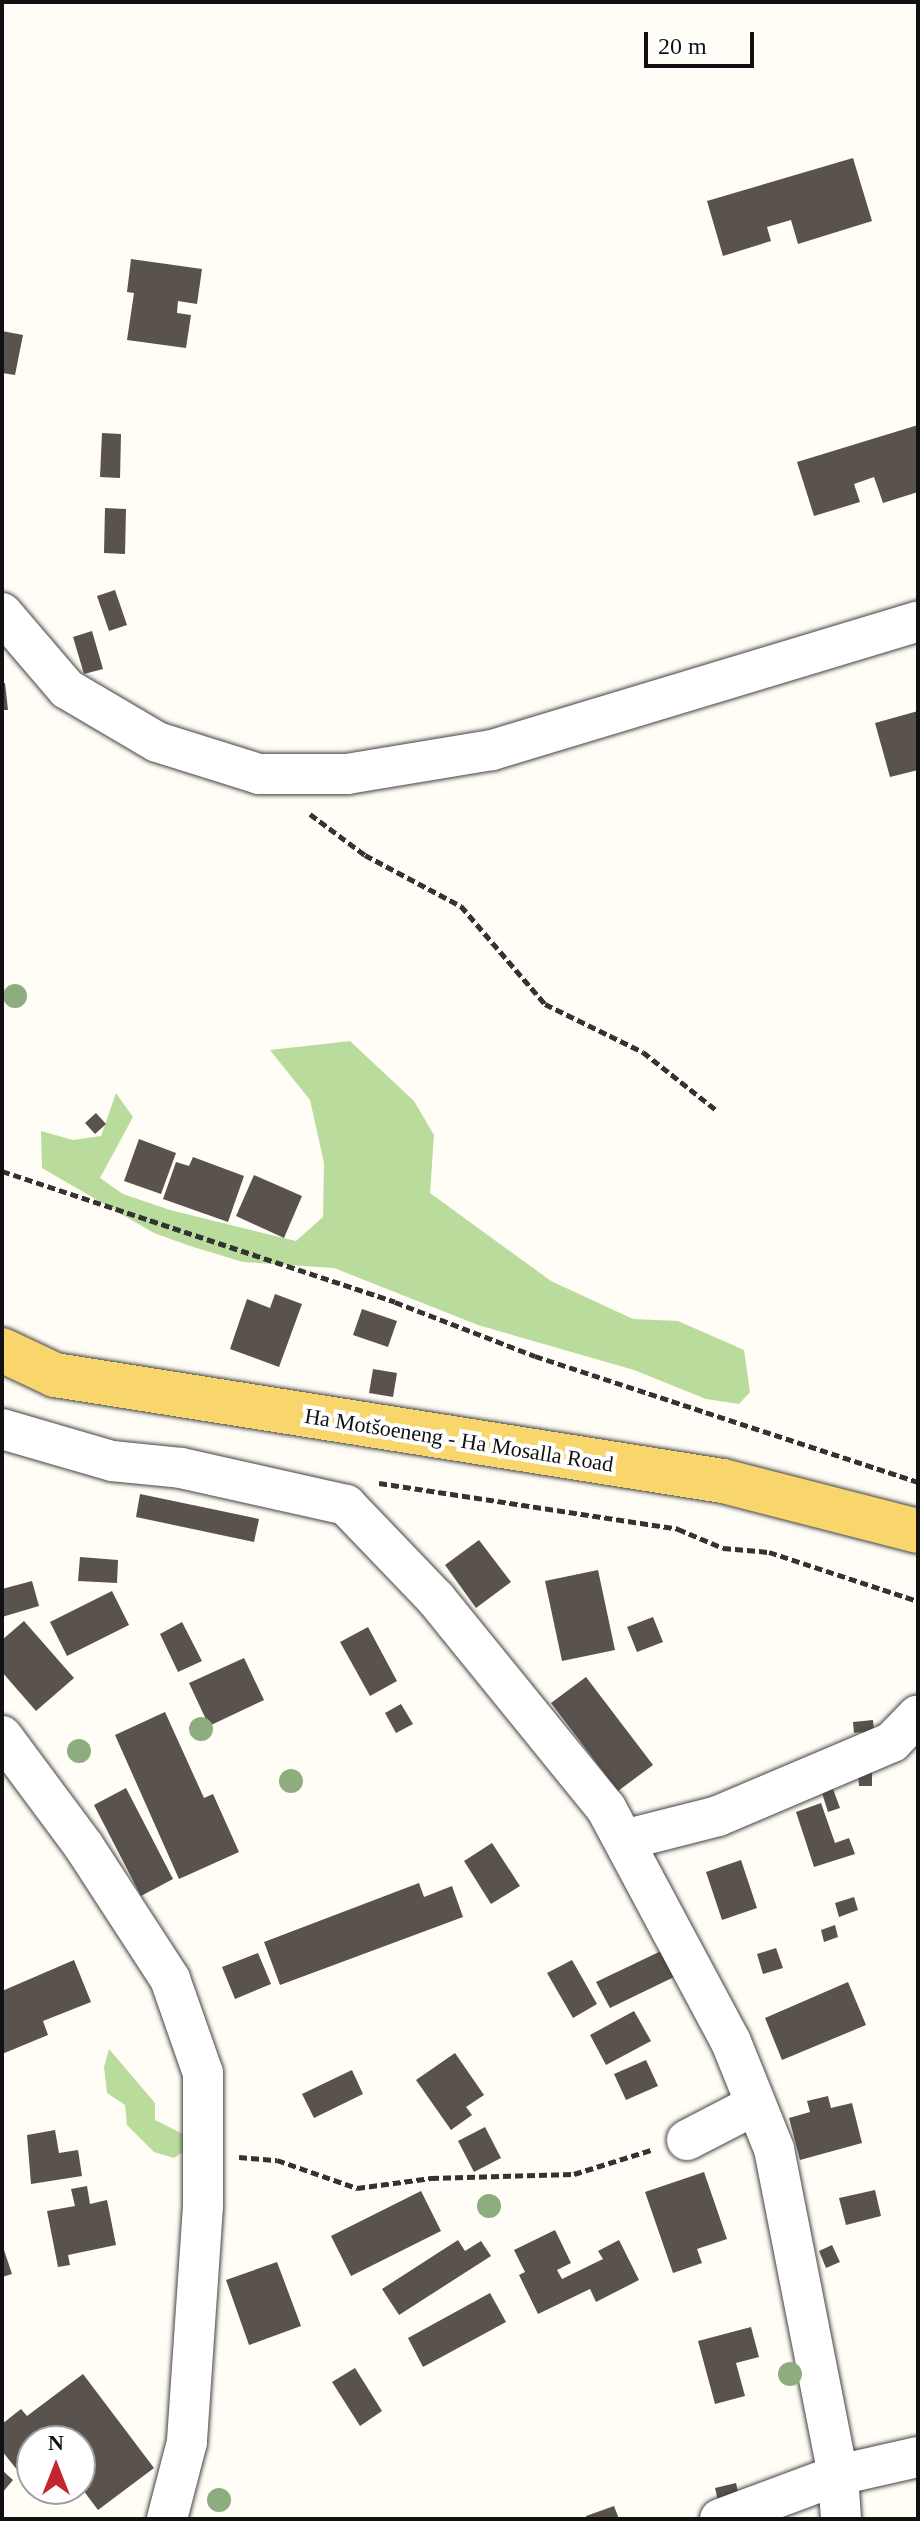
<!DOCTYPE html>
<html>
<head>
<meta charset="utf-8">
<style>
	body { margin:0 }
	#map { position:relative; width:920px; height:2521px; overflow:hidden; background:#fffdf5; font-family:"Times New Roman",serif }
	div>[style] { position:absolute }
	.forest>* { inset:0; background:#b9dc9c }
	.building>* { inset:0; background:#5a524d }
	.path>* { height:5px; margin-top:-2.5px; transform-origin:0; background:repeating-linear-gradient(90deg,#333 0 8px,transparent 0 12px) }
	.roads { filter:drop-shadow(0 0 2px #444) drop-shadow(0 0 2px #444) }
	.minor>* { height:40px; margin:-20px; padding:0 20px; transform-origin:20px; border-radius:20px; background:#fff }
	.major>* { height:44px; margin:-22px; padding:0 22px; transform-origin:22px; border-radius:22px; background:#f9d66b }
	.trees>* { width:24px; height:24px; margin:-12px; border-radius:50%; background:#8dad7f }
	span { translate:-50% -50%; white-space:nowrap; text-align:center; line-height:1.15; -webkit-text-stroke:8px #fff; paint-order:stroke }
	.street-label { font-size:22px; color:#111 }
	.frame { position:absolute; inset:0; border:4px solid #111; pointer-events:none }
	.north { position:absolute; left:16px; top:2425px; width:80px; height:80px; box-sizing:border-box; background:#fff; border:2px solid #a0a0a0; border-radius:50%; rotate:0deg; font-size:22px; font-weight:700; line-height:32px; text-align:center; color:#111 }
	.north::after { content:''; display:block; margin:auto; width:28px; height:36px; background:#c4262e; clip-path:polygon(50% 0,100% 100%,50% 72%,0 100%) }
	.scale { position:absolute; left:644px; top:32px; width:110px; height:36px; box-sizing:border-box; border:4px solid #111; border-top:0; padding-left:10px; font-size:24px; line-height:28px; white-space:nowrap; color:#111; -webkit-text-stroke:6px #fff; paint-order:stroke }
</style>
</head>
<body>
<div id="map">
	<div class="forest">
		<i style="clip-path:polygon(350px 1041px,414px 1101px,434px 1135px,430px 1193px,551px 1281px,633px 1319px,678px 1321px,744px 1350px,750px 1392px,739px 1404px,706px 1399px,634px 1370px,478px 1325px,334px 1268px,243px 1262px,190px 1246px,154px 1233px,42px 1168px,41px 1131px,73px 1140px,101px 1136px,116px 1093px,133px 1117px,100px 1178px,123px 1194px,170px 1210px,296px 1241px,323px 1217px,324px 1163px,310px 1100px,270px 1050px)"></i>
		<i style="clip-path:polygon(109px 2049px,155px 2103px,155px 2120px,189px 2137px,187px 2149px,174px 2158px,154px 2152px,127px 2125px,125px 2105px,107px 2093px,104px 2067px)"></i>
	</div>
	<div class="building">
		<i style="clip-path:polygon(853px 158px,872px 221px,798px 244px,791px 220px,767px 227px,771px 241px,723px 256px,707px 201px)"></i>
		<i style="clip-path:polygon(131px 259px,202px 269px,197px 304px,178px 301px,177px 313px,191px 315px,186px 348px,127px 340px,134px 293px,127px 292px)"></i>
		<i style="clip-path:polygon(2px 331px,23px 335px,15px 375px,2px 373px)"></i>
		<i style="clip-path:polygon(918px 425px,918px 492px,883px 503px,874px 477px,854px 484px,860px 502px,814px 516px,797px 462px)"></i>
		<i style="clip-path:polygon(102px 433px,121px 434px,120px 478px,100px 477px)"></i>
		<i style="clip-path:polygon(105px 508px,126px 509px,125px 554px,104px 553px)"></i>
		<i style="clip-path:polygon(115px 590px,127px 625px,109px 631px,97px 596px)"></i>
		<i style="clip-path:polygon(92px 631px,103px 669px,84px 674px,73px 637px)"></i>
		<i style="clip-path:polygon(5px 683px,8px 710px,2px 710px,2px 684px)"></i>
		<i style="clip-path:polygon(918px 711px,918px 770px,890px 777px,875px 723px)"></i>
		<i style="clip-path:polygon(96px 1113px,106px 1124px,95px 1134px,85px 1123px)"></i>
		<i style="clip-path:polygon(139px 1139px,176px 1153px,161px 1194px,124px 1181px)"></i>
		<i style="clip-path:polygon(193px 1157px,244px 1176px,228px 1222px,163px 1199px,176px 1162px,189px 1166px)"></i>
		<i style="clip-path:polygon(254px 1175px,302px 1196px,284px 1238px,236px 1216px)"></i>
		<i style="clip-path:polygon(275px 1294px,302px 1304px,279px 1367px,230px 1349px,247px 1299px,270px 1308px)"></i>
		<i style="clip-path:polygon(362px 1309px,397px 1321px,388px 1347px,353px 1335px)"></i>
		<i style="clip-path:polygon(373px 1369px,397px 1373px,393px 1397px,369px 1393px)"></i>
		<i style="clip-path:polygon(140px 1494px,259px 1519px,254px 1542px,136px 1517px)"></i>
		<i style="clip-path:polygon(479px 1540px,511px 1582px,476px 1608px,445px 1565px)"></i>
		<i style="clip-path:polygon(80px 1557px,118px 1560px,117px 1583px,78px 1581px)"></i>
		<i style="clip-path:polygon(598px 1570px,615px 1650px,562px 1661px,545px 1581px)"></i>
		<i style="clip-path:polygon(32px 1581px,39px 1606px,2px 1617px,2px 1589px)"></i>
		<i style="clip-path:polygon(112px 1591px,129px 1625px,67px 1656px,50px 1622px)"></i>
		<i style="clip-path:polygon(653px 1617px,663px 1642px,637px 1652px,627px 1627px)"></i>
		<i style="clip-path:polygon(24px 1621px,74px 1678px,36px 1711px,2px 1672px,2px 1640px)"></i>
		<i style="clip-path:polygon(182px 1622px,202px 1661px,178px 1672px,160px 1634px)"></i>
		<i style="clip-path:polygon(368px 1627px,397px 1681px,370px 1696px,340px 1642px)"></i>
		<i style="clip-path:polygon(244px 1658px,264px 1700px,209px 1726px,189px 1683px)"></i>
		<i style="clip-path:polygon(586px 1677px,653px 1765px,618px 1791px,551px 1703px)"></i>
		<i style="clip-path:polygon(401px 1704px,413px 1724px,396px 1733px,385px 1713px)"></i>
		<i style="clip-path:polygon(165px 1712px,204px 1798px,213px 1794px,239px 1852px,179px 1879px,115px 1735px)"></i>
		<i style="clip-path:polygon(873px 1720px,874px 1731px,854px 1733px,853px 1722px)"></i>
		<i style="clip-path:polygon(858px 1772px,872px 1772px,872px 1786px,859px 1786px)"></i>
		<i style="clip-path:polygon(126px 1788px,173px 1879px,141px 1896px,94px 1805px)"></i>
		<i style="clip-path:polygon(833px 1789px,840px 1808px,828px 1812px,822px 1793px)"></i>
		<i style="clip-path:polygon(821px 1803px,835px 1843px,849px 1838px,855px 1854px,814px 1867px,796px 1812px)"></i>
		<i style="clip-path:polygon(492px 1843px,520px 1886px,491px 1904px,464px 1861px)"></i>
		<i style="clip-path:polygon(741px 1860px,757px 1908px,722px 1920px,706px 1872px)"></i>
		<i style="clip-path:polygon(419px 1883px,424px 1897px,452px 1886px,463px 1917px,280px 1985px,264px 1942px)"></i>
		<i style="clip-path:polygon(854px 1897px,858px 1910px,839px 1917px,835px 1903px)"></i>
		<i style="clip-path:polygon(835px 1925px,838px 1937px,824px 1942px,821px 1930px)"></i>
		<i style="clip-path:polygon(776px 1948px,783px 1968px,763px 1974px,757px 1954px)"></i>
		<i style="clip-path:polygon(661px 1951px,674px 1977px,610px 2008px,596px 1982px)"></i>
		<i style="clip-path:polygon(258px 1953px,271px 1984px,235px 1999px,222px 1967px)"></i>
		<i style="clip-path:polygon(74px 1960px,91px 2002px,43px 2021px,48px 2035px,2px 2054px,2px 1991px)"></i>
		<i style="clip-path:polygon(572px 1960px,597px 2004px,573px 2018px,547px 1973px)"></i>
		<i style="clip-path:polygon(848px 1982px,866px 2025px,782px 2060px,765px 2018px)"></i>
		<i style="clip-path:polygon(634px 2011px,651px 2041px,606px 2065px,590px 2035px)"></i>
		<i style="clip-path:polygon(455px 2053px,484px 2095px,466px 2107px,472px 2115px,451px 2130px,416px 2080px)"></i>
		<i style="clip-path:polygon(646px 2060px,658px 2086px,626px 2100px,614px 2074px)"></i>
		<i style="clip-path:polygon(352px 2070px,363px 2094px,314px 2118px,302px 2094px)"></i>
		<i style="clip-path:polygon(828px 2096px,831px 2108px,852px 2103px,862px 2143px,800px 2160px,789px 2118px,810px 2112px,807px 2101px)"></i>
		<i style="clip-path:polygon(485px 2127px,501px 2158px,474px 2172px,458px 2141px)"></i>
		<i style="clip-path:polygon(55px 2130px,59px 2153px,78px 2150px,82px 2176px,31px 2184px,27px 2135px)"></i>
		<i style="clip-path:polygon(704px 2172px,727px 2239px,697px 2249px,702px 2263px,673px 2273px,645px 2192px)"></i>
		<i style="clip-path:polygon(87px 2186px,90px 2204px,107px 2200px,116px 2245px,68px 2255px,70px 2265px,58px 2267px,47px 2211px,75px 2206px,71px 2189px)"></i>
		<i style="clip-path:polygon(875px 2190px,881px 2216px,846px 2225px,839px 2198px)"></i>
		<i style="clip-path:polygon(421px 2191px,441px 2231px,351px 2276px,331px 2236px)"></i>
		<i style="clip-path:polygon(555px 2230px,571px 2263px,557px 2270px,562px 2279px,603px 2259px,598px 2251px,619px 2240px,639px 2280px,596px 2302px,590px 2289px,538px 2314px,519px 2275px,525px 2272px,514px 2250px)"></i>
		<i style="clip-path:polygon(458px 2240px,465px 2251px,481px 2241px,491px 2256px,399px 2315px,382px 2289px)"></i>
		<i style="clip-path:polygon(2px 2244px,12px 2274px,2px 2277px)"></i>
		<i style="clip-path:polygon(832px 2245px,840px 2262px,826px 2268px,819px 2251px)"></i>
		<i style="clip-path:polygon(277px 2262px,301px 2326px,249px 2345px,226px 2280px)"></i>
		<i style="clip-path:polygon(490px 2293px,506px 2322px,423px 2367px,408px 2338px)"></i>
		<i style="clip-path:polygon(751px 2327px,759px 2357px,736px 2363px,745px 2396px,715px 2404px,698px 2341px)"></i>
		<i style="clip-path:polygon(355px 2368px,382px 2411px,360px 2426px,332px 2382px)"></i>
		<i style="clip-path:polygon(83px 2374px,154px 2468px,98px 2510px,80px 2486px,80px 2441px,32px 2441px,32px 2460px,18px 2471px,2px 2451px,2px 2424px,21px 2409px,27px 2416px)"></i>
		<i style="clip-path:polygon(2px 2470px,13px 2480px,2px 2493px)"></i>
		<i style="clip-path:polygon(736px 2483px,741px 2504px,720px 2509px,715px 2488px)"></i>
		<i style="clip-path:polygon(614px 2506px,619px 2519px,587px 2519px,586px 2516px)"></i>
	</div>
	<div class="path">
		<i style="left:310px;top:814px;width:69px;rotate:36.7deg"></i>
		<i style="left:365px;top:855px;width:109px;rotate:28deg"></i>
		<i style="left:461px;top:906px;width:129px;rotate:49.4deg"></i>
		<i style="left:545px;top:1004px;width:109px;rotate:26.1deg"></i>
		<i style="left:643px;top:1052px;width:92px;rotate:38.4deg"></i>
		<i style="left:2px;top:1171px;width:414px;rotate:18.4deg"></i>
		<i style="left:395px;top:1302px;width:150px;rotate:21.1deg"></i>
		<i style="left:535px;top:1356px;width:403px;rotate:18.2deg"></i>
		<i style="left:379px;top:1483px;width:303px;rotate:8.7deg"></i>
		<i style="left:678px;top:1529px;width:49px;rotate:22.9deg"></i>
		<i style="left:723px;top:1548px;width:46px;rotate:5deg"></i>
		<i style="left:769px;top:1552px;width:157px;rotate:18.2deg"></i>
		<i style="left:239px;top:2157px;width:38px;rotate:5deg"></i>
		<i style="left:277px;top:2160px;width:85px;rotate:19.3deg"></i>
		<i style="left:357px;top:2188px;width:75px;rotate:-7.7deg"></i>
		<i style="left:431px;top:2178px;width:143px;rotate:-1.6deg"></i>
		<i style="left:574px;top:2174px;width:81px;rotate:-17.3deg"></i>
	</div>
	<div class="roads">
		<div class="minor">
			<i style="left:2px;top:613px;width:100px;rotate:49.5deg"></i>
			<i style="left:67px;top:689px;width:104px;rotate:30.5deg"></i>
			<i style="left:157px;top:742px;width:107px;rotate:17.4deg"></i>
			<i style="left:259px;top:774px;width:88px"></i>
			<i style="left:347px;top:774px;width:147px;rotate:-9.4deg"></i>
			<i style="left:492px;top:750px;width:445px;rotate:-16.8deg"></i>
			<i style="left:2px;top:1429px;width:115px;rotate:16.2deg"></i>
			<i style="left:112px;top:1461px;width:69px;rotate:5.8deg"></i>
			<i style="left:181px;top:1468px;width:169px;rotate:12.6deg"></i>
			<i style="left:346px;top:1505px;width:130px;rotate:46.2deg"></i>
			<i style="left:436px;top:1599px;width:269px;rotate:50.9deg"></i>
			<i style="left:606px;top:1808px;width:265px;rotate:61.9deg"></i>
			<i style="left:731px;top:2042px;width:115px;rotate:68.1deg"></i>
			<i style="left:774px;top:2149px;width:332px;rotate:78.9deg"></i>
			<i style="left:838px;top:2475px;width:44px;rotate:86.1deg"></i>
			<i style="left:2px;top:1736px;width:136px;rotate:53.4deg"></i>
			<i style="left:83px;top:1845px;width:160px;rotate:57deg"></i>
			<i style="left:170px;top:1979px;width:100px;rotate:70.7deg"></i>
			<i style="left:203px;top:2073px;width:133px;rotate:90deg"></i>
			<i style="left:203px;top:2206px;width:237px;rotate:93.9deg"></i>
			<i style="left:187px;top:2442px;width:80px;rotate:104.6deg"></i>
			<i style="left:624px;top:1840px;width:97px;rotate:-14.3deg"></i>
			<i style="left:718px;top:1816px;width:189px;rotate:-23deg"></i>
			<i style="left:892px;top:1742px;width:37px;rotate:-46deg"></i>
			<i style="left:687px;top:2140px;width:74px;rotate:-27.3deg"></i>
			<i style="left:720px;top:2519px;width:126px;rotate:-20.4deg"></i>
			<i style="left:838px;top:2475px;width:82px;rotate:-12.7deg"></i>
		</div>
		<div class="major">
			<i style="left:2px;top:1350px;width:59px;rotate:25.3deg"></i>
			<i style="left:55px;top:1375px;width:676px;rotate:9.02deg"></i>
			<i style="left:723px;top:1481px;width:201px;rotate:14.4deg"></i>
		</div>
	</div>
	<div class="trees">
		<i style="left:15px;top:996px"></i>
		<i style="left:201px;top:1729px"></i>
		<i style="left:79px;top:1751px"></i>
		<i style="left:291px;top:1781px"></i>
		<i style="left:489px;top:2206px"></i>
		<i style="left:790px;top:2374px"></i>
		<i style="left:219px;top:2500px"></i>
	</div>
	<div class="street-label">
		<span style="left:459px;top:1440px;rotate:9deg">Ha Motšoeneng - Ha Mosalla Road</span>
	</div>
	<div class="frame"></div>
	<div class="north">N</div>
	<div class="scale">20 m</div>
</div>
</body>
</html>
